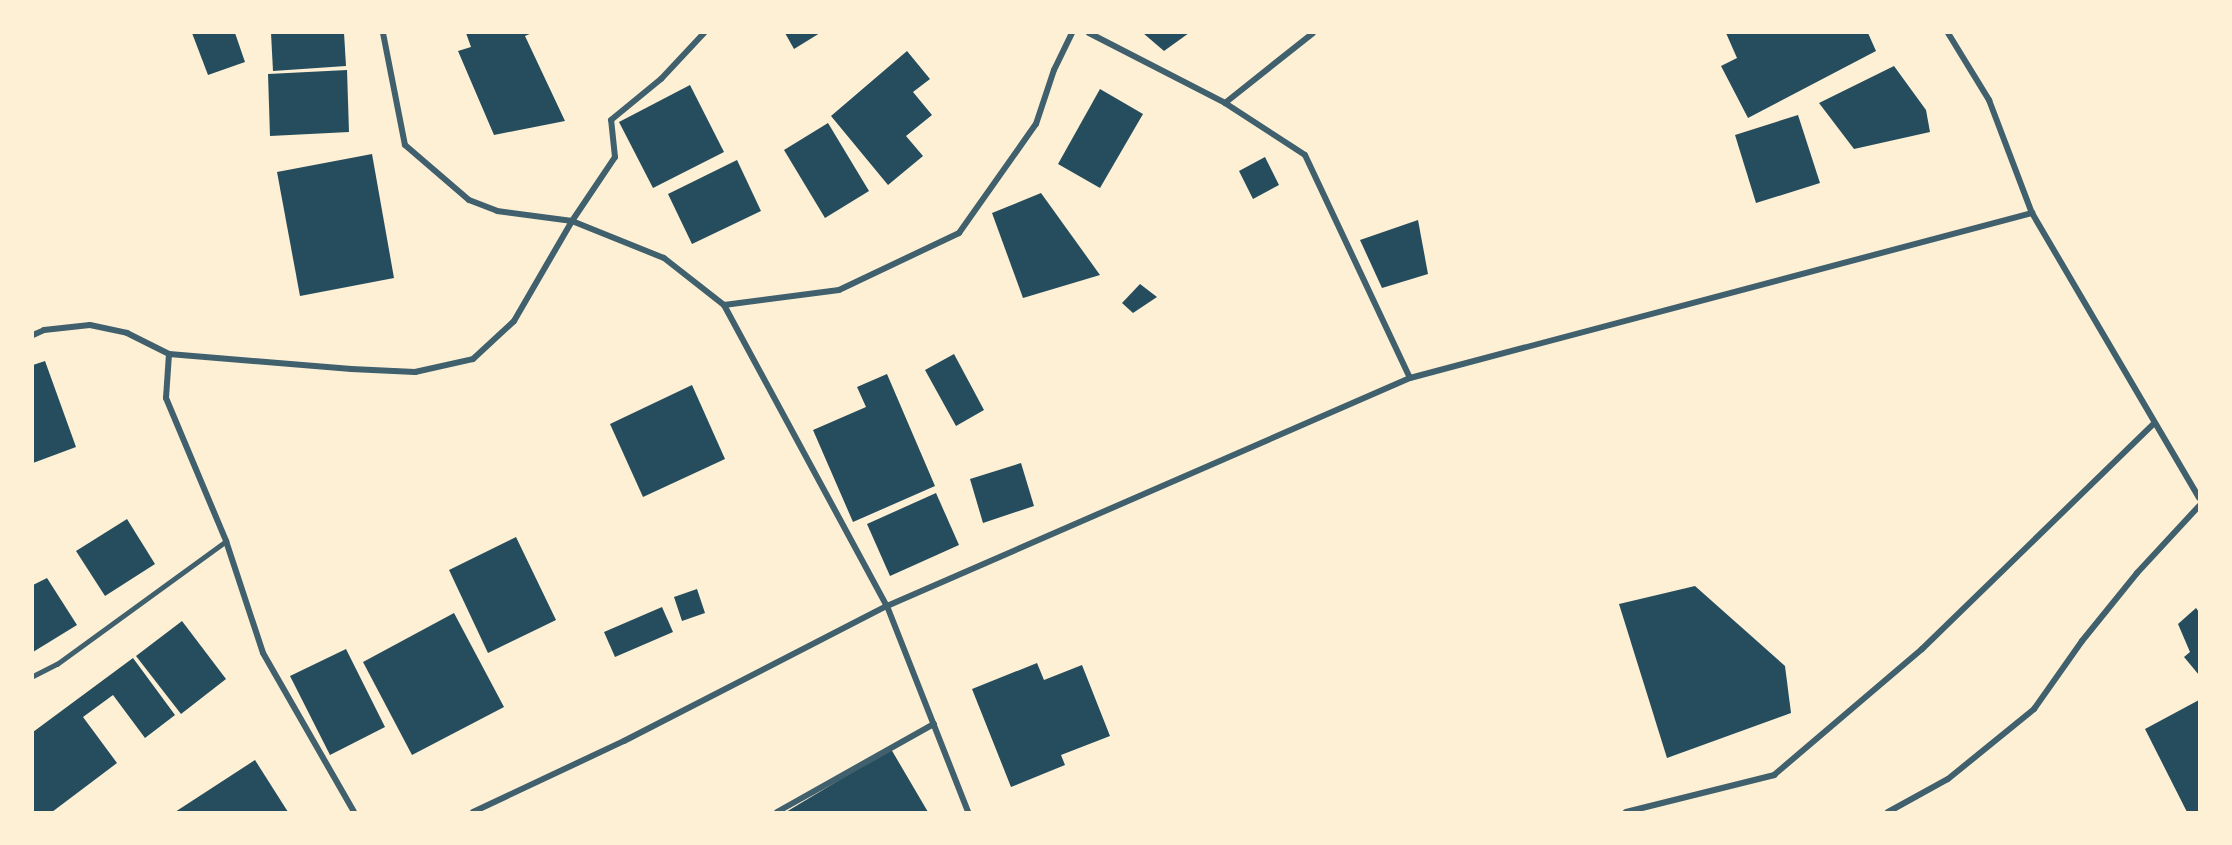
<!DOCTYPE html>
<html>
<head>
<meta charset="utf-8">
<style>
	body { margin:0 }
	#map { position:relative; width:2232px; height:845px; overflow:hidden; background:#fdf0d5; font-family:Barlow,sans-serif }
	div>[style] { position:absolute }
	.building>* { inset:0; background:#264d5e }
	.service>* { height:4.5px; margin:-2.25px; padding:0 2.25px; transform-origin:2.25px; border-radius:2.25px; background:#3f606c }
	.minor>* { height:6px; margin:-3px; padding:0 3px; transform-origin:3px; border-radius:3px; background:#3f606c }
	span { translate:-50% -50%; white-space:nowrap; text-align:center; line-height:1.15; -webkit-text-stroke:4.5px #fdf0d5; paint-order:stroke }
	.frame { position:absolute; inset:0; border:34px solid #fdf0d5; pointer-events:none }
</style>
</head>
<body>
<div id="map">
	<div class="building">
		<i style="clip-path:polygon(192px 33px,235px 33px,245px 62px,208px 75px)"></i>
		<i style="clip-path:polygon(271px 33px,344px 33px,346px 66px,273px 71px)"></i>
		<i style="clip-path:polygon(466px 33px,532px 33px,525px 36px,565px 121px,494px 135px,458px 51px,471px 47px)"></i>
		<i style="clip-path:polygon(785px 33px,820px 33px,794px 49px)"></i>
		<i style="clip-path:polygon(1143px 33px,1189px 33px,1164px 51px)"></i>
		<i style="clip-path:polygon(1726px 33px,1868px 33px,1876px 51px,1748px 118px,1721px 66px,1737px 58px)"></i>
		<i style="clip-path:polygon(907px 51px,930px 79px,913px 92px,932px 115px,906px 136px,923px 156px,888px 185px,831px 116px)"></i>
		<i style="clip-path:polygon(1894px 66px,1926px 110px,1930px 132px,1854px 149px,1819px 103px)"></i>
		<i style="clip-path:polygon(347px 70px,349px 132px,270px 136px,268px 74px)"></i>
		<i style="clip-path:polygon(690px 85px,724px 152px,653px 188px,619px 122px)"></i>
		<i style="clip-path:polygon(1100px 89px,1143px 114px,1100px 188px,1058px 164px)"></i>
		<i style="clip-path:polygon(1798px 115px,1820px 183px,1756px 203px,1735px 135px)"></i>
		<i style="clip-path:polygon(828px 123px,869px 191px,825px 218px,784px 150px)"></i>
		<i style="clip-path:polygon(372px 154px,394px 278px,300px 296px,277px 172px)"></i>
		<i style="clip-path:polygon(1265px 157px,1279px 185px,1253px 199px,1239px 171px)"></i>
		<i style="clip-path:polygon(737px 160px,761px 211px,692px 244px,668px 194px)"></i>
		<i style="clip-path:polygon(1041px 193px,1100px 275px,1023px 298px,992px 213px)"></i>
		<i style="clip-path:polygon(1418px 220px,1428px 274px,1382px 288px,1360px 240px)"></i>
		<i style="clip-path:polygon(1140px 284px,1157px 297px,1133px 313px,1122px 303px)"></i>
		<i style="clip-path:polygon(954px 354px,984px 410px,956px 426px,925px 370px)"></i>
		<i style="clip-path:polygon(45px 361px,76px 447px,33px 463px,33px 365px)"></i>
		<i style="clip-path:polygon(887px 374px,935px 486px,853px 522px,813px 430px,866px 407px,857px 387px)"></i>
		<i style="clip-path:polygon(692px 385px,725px 459px,643px 497px,610px 424px)"></i>
		<i style="clip-path:polygon(1021px 463px,1034px 506px,983px 523px,970px 479px)"></i>
		<i style="clip-path:polygon(936px 493px,959px 545px,890px 576px,867px 524px)"></i>
		<i style="clip-path:polygon(127px 519px,155px 564px,105px 596px,76px 551px)"></i>
		<i style="clip-path:polygon(516px 537px,556px 620px,488px 653px,449px 570px)"></i>
		<i style="clip-path:polygon(47px 578px,77px 625px,33px 652px,33px 585px)"></i>
		<i style="clip-path:polygon(1695px 586px,1785px 666px,1791px 713px,1667px 758px,1619px 604px)"></i>
		<i style="clip-path:polygon(697px 589px,705px 613px,682px 621px,674px 597px)"></i>
		<i style="clip-path:polygon(662px 607px,673px 632px,615px 657px,604px 632px)"></i>
		<i style="clip-path:polygon(2196px 608px,2199px 612px,2199px 675px,2184px 657px,2190px 652px,2178px 624px)"></i>
		<i style="clip-path:polygon(454px 613px,504px 707px,412px 755px,363px 662px)"></i>
		<i style="clip-path:polygon(182px 621px,226px 679px,181px 714px,136px 656px)"></i>
		<i style="clip-path:polygon(346px 649px,385px 727px,330px 755px,290px 676px)"></i>
		<i style="clip-path:polygon(133px 658px,175px 715px,145px 738px,113px 695px,83px 717px,117px 763px,52px 812px,33px 812px,33px 732px)"></i>
		<i style="clip-path:polygon(1037px 663px,1044px 680px,1082px 665px,1110px 736px,1061px 755px,1065px 765px,1011px 787px,972px 689px)"></i>
		<i style="clip-path:polygon(2199px 700px,2199px 812px,2187px 812px,2145px 729px)"></i>
		<i style="clip-path:polygon(891px 749px,928px 812px,786px 812px)"></i>
		<i style="clip-path:polygon(255px 760px,288px 812px,175px 812px)"></i>
	</div>
	<div class="service">
		<i style="left:33px;top:676px;width:27px;rotate:-27deg"></i>
		<i style="left:57px;top:664px;width:209px;rotate:-36deg"></i>
	</div>
	<div class="minor">
		<i style="left:383px;top:33px;width:114px;rotate:78.9deg"></i>
		<i style="left:405px;top:145px;width:84px;rotate:40.7deg"></i>
		<i style="left:469px;top:200px;width:30px;rotate:21deg"></i>
		<i style="left:497px;top:211px;width:76px;rotate:7.6deg"></i>
		<i style="left:572px;top:221px;width:99px;rotate:21.9deg"></i>
		<i style="left:664px;top:258px;width:76px;rotate:38.1deg"></i>
		<i style="left:724px;top:305px;width:116px;rotate:-7.4deg"></i>
		<i style="left:839px;top:290px;width:133px;rotate:-25.4deg"></i>
		<i style="left:959px;top:233px;width:133px;rotate:-54.8deg"></i>
		<i style="left:1036px;top:124px;width:57px;rotate:-71.6deg"></i>
		<i style="left:1054px;top:70px;width:41px;rotate:-64.1deg"></i>
		<i style="left:1089px;top:33px;width:153px;rotate:27.2deg"></i>
		<i style="left:1225px;top:103px;width:95px;rotate:33deg"></i>
		<i style="left:1305px;top:155px;width:246px;rotate:64.8deg"></i>
		<i style="left:1948px;top:33px;width:79px;rotate:58.5deg"></i>
		<i style="left:1989px;top:100px;width:121px;rotate:69.2deg"></i>
		<i style="left:2032px;top:213px;width:330px;rotate:59.6deg"></i>
		<i style="left:1225px;top:103px;width:112px;rotate:-38.5deg"></i>
		<i style="left:724px;top:305px;width:342px;rotate:61.6deg"></i>
		<i style="left:887px;top:606px;width:221px;rotate:68.5deg"></i>
		<i style="left:33px;top:335px;width:12px;rotate:-24deg"></i>
		<i style="left:44px;top:330px;width:46px;rotate:-6.2deg"></i>
		<i style="left:90px;top:325px;width:38px;rotate:12deg"></i>
		<i style="left:127px;top:333px;width:47px;rotate:26.6deg"></i>
		<i style="left:169px;top:354px;width:183px;rotate:4.7deg"></i>
		<i style="left:351px;top:369px;width:64px;rotate:2.7deg"></i>
		<i style="left:415px;top:372px;width:59px;rotate:-12.6deg"></i>
		<i style="left:473px;top:359px;width:56px;rotate:-42.8deg"></i>
		<i style="left:514px;top:321px;width:116px;rotate:-59.9deg"></i>
		<i style="left:572px;top:221px;width:77px;rotate:-56.1deg"></i>
		<i style="left:615px;top:157px;width:37px;rotate:-96deg"></i>
		<i style="left:611px;top:120px;width:65px;rotate:-39.4deg"></i>
		<i style="left:661px;top:79px;width:63px;rotate:-46.9deg"></i>
		<i style="left:169px;top:354px;width:44px;rotate:93.9deg"></i>
		<i style="left:166px;top:398px;width:155px;rotate:67.2deg"></i>
		<i style="left:226px;top:541px;width:118px;rotate:71.7deg"></i>
		<i style="left:263px;top:653px;width:183px;rotate:60.2deg"></i>
		<i style="left:473px;top:812px;width:167px;rotate:-25.2deg"></i>
		<i style="left:624px;top:741px;width:296px;rotate:-27.2deg"></i>
		<i style="left:887px;top:606px;width:571px;rotate:-23.55deg"></i>
		<i style="left:1410px;top:378px;width:644px;rotate:-14.86deg"></i>
		<i style="left:777px;top:812px;width:180px;rotate:-29.3deg"></i>
		<i style="left:1626px;top:812px;width:153px;rotate:-14deg"></i>
		<i style="left:1774px;top:775px;width:194px;rotate:-40.4deg"></i>
		<i style="left:1922px;top:649px;width:324px;rotate:-44.2deg"></i>
		<i style="left:1888px;top:812px;width:68px;rotate:-28.8deg"></i>
		<i style="left:1948px;top:779px;width:111px;rotate:-39.1deg"></i>
		<i style="left:2034px;top:709px;width:83px;rotate:-54.8deg"></i>
		<i style="left:2082px;top:641px;width:87px;rotate:-51deg"></i>
		<i style="left:2137px;top:573px;width:91px;rotate:-47.2deg"></i>
	</div>
	<div class="frame"></div>
</div>
</body>
</html>
